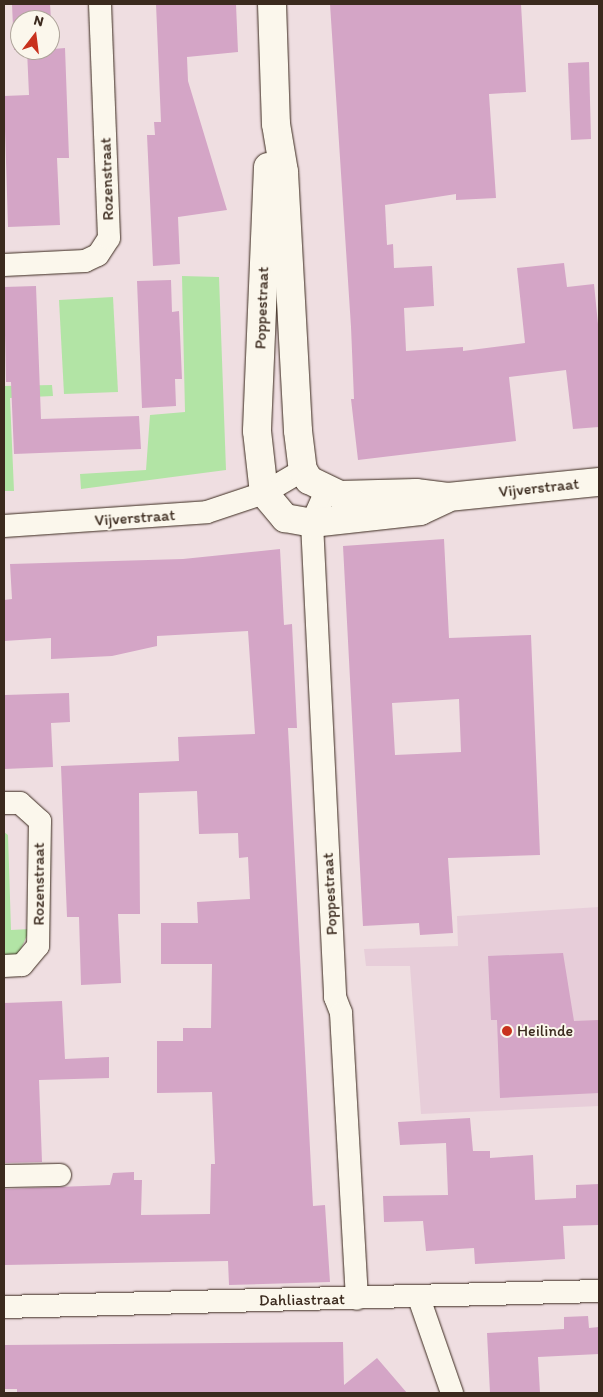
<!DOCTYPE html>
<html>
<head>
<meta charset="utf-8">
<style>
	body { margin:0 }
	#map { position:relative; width:603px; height:1397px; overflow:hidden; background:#efdee1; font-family:Itim,sans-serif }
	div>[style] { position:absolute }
	.built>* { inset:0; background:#e7cdd9 }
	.green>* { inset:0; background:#b2e4a5 }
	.building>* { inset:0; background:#d4a5c6 }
	.roads { filter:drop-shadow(0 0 1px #3b2a1e) drop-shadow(0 0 1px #3b2a1e) }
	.minor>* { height:22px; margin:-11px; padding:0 11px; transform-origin:11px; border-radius:11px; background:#fbf7ec }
	.tertiary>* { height:28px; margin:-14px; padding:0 14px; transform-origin:14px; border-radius:14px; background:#fbf7ec }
	.dots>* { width:14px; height:14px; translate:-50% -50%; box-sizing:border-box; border:2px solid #fbf7ec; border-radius:50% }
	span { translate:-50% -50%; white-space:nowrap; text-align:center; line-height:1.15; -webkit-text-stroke:4px #fbf7ec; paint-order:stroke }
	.street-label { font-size:16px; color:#3b2a1e }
	.poi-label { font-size:16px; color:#3b2a1e }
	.left { translate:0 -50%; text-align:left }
	.frame { position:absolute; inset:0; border:5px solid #3b2a1e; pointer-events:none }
	.north { position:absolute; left:10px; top:10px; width:50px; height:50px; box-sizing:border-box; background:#fbf7ec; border:1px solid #aea59a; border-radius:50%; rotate:15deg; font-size:14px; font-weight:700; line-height:20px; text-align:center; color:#3b2a1e }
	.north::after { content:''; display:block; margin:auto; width:18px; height:22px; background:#c8321e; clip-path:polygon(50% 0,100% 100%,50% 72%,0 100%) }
</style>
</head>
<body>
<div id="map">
	<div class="built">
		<i style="clip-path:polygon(599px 907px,599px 1106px,421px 1114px,410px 966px,366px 966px,364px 949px,458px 946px,457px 916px)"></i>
	</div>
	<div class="green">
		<i style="clip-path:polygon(182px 276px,219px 277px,226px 470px,81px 489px,80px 474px,146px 470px,150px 415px,185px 412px)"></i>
		<i style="clip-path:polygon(113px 297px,118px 392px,64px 394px,59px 300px)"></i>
		<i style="clip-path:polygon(52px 385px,53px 396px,10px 398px,14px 491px,4px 491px,4px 386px)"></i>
		<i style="clip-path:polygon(4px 832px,8px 835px,11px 930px,30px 929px,19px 953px,4px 959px)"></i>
	</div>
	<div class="building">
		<i style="clip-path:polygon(12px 4px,50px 4px,53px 49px,65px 48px,69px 158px,57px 158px,60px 225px,8px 227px,4px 96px,29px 95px,27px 50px,50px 50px,50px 20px,20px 20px,20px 50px,14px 50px)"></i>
		<i style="clip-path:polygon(156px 4px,236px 4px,238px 52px,187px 57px,188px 81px,227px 210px,178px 217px,180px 264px,153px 266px,147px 135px,155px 135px,154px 122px,161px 122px)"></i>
		<i style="clip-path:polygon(330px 4px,521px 4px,526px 92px,489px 94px,496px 198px,456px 200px,456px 194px,385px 205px,387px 245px,393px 244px,394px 268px,432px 266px,434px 306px,404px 308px,406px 351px,463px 347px,463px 351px,525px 343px,517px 268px,564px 263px,567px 287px,594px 284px,599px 334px,599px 427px,573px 429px,566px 370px,509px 377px,516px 441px,358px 460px,351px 399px,354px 399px,351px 327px)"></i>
		<i style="clip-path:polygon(589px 62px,591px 139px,571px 140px,568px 63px)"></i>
		<i style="clip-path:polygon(171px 280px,172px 312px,179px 311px,182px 379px,175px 379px,176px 406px,142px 408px,137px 281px)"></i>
		<i style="clip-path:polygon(36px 286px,41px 419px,139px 416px,141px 449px,14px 454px,11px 382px,6px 382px,4px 287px)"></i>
		<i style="clip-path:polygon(evenodd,444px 539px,449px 638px,531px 635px,540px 855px,448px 858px,453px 933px,420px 935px,419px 923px,363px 926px,343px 546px,444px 539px,459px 699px,461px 752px,395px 755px,392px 703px,459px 699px)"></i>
		<i style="clip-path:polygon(280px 549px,284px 625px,292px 624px,297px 728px,288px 728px,313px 1206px,325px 1205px,330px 1282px,229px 1285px,228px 1261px,4px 1265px,5px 1189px,110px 1185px,113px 1173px,134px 1172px,134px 1180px,142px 1180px,141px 1215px,210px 1214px,211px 1164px,215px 1164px,212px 1092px,157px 1093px,157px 1041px,183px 1041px,183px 1028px,211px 1028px,212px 964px,161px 964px,161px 923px,198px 923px,197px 902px,250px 899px,248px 857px,239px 858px,238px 833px,199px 834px,197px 791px,139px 793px,140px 914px,118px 914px,121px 983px,81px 985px,79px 917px,67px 917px,61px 766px,179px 761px,178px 737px,255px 734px,248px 631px,157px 636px,157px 646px,112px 656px,51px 659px,51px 638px,4px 641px,4px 600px,12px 599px,10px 564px,183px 559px)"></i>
		<i style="clip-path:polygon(69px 693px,70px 722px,51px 723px,53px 767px,4px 769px,5px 695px)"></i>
		<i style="clip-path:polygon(563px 953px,574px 1021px,599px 1020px,599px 1093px,500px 1098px,497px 1020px,491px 1020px,488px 956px)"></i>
		<i style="clip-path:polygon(62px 1001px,65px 1059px,109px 1057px,109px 1078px,39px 1080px,42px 1162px,4px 1163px,4px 1003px)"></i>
		<i style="clip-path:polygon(470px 1118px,473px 1151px,490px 1151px,490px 1158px,533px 1155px,535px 1200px,576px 1198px,576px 1185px,599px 1184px,599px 1225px,563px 1226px,565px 1259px,475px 1264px,474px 1248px,426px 1251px,423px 1221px,384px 1222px,383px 1196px,448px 1195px,446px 1143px,400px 1145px,398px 1122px)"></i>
		<i style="clip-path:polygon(588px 1316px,589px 1328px,599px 1327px,599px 1354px,538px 1357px,540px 1393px,490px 1393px,487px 1333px,564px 1329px,564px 1317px)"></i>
		<i style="clip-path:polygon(343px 1342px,344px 1385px,377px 1358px,407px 1393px,17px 1393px,17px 1389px,5px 1389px,5px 1345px)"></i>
	</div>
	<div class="roads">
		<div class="minor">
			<i style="left:4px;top:265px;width:81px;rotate:-2.8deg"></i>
			<i style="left:85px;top:261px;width:14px;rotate:-25deg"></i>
			<i style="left:98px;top:255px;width:20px;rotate:-57deg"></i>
			<i style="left:109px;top:238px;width:234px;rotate:-92.2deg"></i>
			<i style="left:326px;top:491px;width:35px;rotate:114deg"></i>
			<i style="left:312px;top:523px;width:475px;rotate:87.2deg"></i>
			<i style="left:335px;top:997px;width:17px;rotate:69deg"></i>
			<i style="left:341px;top:1013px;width:286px;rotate:86.8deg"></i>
			<i style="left:4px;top:526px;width:203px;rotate:-3.9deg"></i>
			<i style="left:207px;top:512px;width:60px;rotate:-18.4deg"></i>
			<i style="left:264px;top:493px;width:45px;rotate:-30.5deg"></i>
			<i style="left:4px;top:803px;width:16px"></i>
			<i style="left:20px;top:803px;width:27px;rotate:42deg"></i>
			<i style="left:40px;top:821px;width:125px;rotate:90.9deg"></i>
			<i style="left:38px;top:946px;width:25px;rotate:130deg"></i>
			<i style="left:22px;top:965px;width:18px;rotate:177deg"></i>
			<i style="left:4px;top:1176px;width:56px;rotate:-1deg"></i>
			<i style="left:419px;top:1298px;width:101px;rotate:70.8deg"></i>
			<i style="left:4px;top:1307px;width:595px;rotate:-1.54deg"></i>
		</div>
		<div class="tertiary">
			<i style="left:272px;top:4px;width:120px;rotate:88.1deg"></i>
			<i style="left:276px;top:124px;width:49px;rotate:80.5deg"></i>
			<i style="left:284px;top:172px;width:259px;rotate:86.9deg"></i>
			<i style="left:298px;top:431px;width:39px;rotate:83deg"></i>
			<i style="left:303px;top:470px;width:12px;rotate:59deg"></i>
			<i style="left:309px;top:480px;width:34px;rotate:26deg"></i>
			<i style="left:340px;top:495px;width:76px;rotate:-1.5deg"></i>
			<i style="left:416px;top:493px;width:32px;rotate:7deg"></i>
			<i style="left:448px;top:497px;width:152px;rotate:-5.7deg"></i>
			<i style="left:268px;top:167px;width:264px;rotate:92.4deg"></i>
			<i style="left:257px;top:431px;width:62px;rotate:83.6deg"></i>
			<i style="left:264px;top:493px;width:33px;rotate:50deg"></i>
			<i style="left:285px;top:518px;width:27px;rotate:10deg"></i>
			<i style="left:312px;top:523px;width:109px;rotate:-6.3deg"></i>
			<i style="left:420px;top:511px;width:29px;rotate:-25deg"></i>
		</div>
	</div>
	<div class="dots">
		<i style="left:507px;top:1031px;background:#c8321e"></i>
	</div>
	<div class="street-label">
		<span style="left:107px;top:179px;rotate:-92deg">Rozenstraat</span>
		<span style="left:262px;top:308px;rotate:-88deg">Poppestraat</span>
		<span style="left:539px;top:488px;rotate:-6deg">Vijverstraat</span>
		<span style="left:135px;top:518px;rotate:-4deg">Vijverstraat</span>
		<span style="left:39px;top:884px;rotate:-90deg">Rozenstraat</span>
		<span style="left:330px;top:894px;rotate:-93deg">Poppestraat</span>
		<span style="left:302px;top:1300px;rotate:-1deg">Dahliastraat</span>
	</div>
	<div class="poi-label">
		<span class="left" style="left:517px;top:1031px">Heilinde</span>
	</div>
	<div class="frame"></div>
	<div class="north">N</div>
</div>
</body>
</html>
